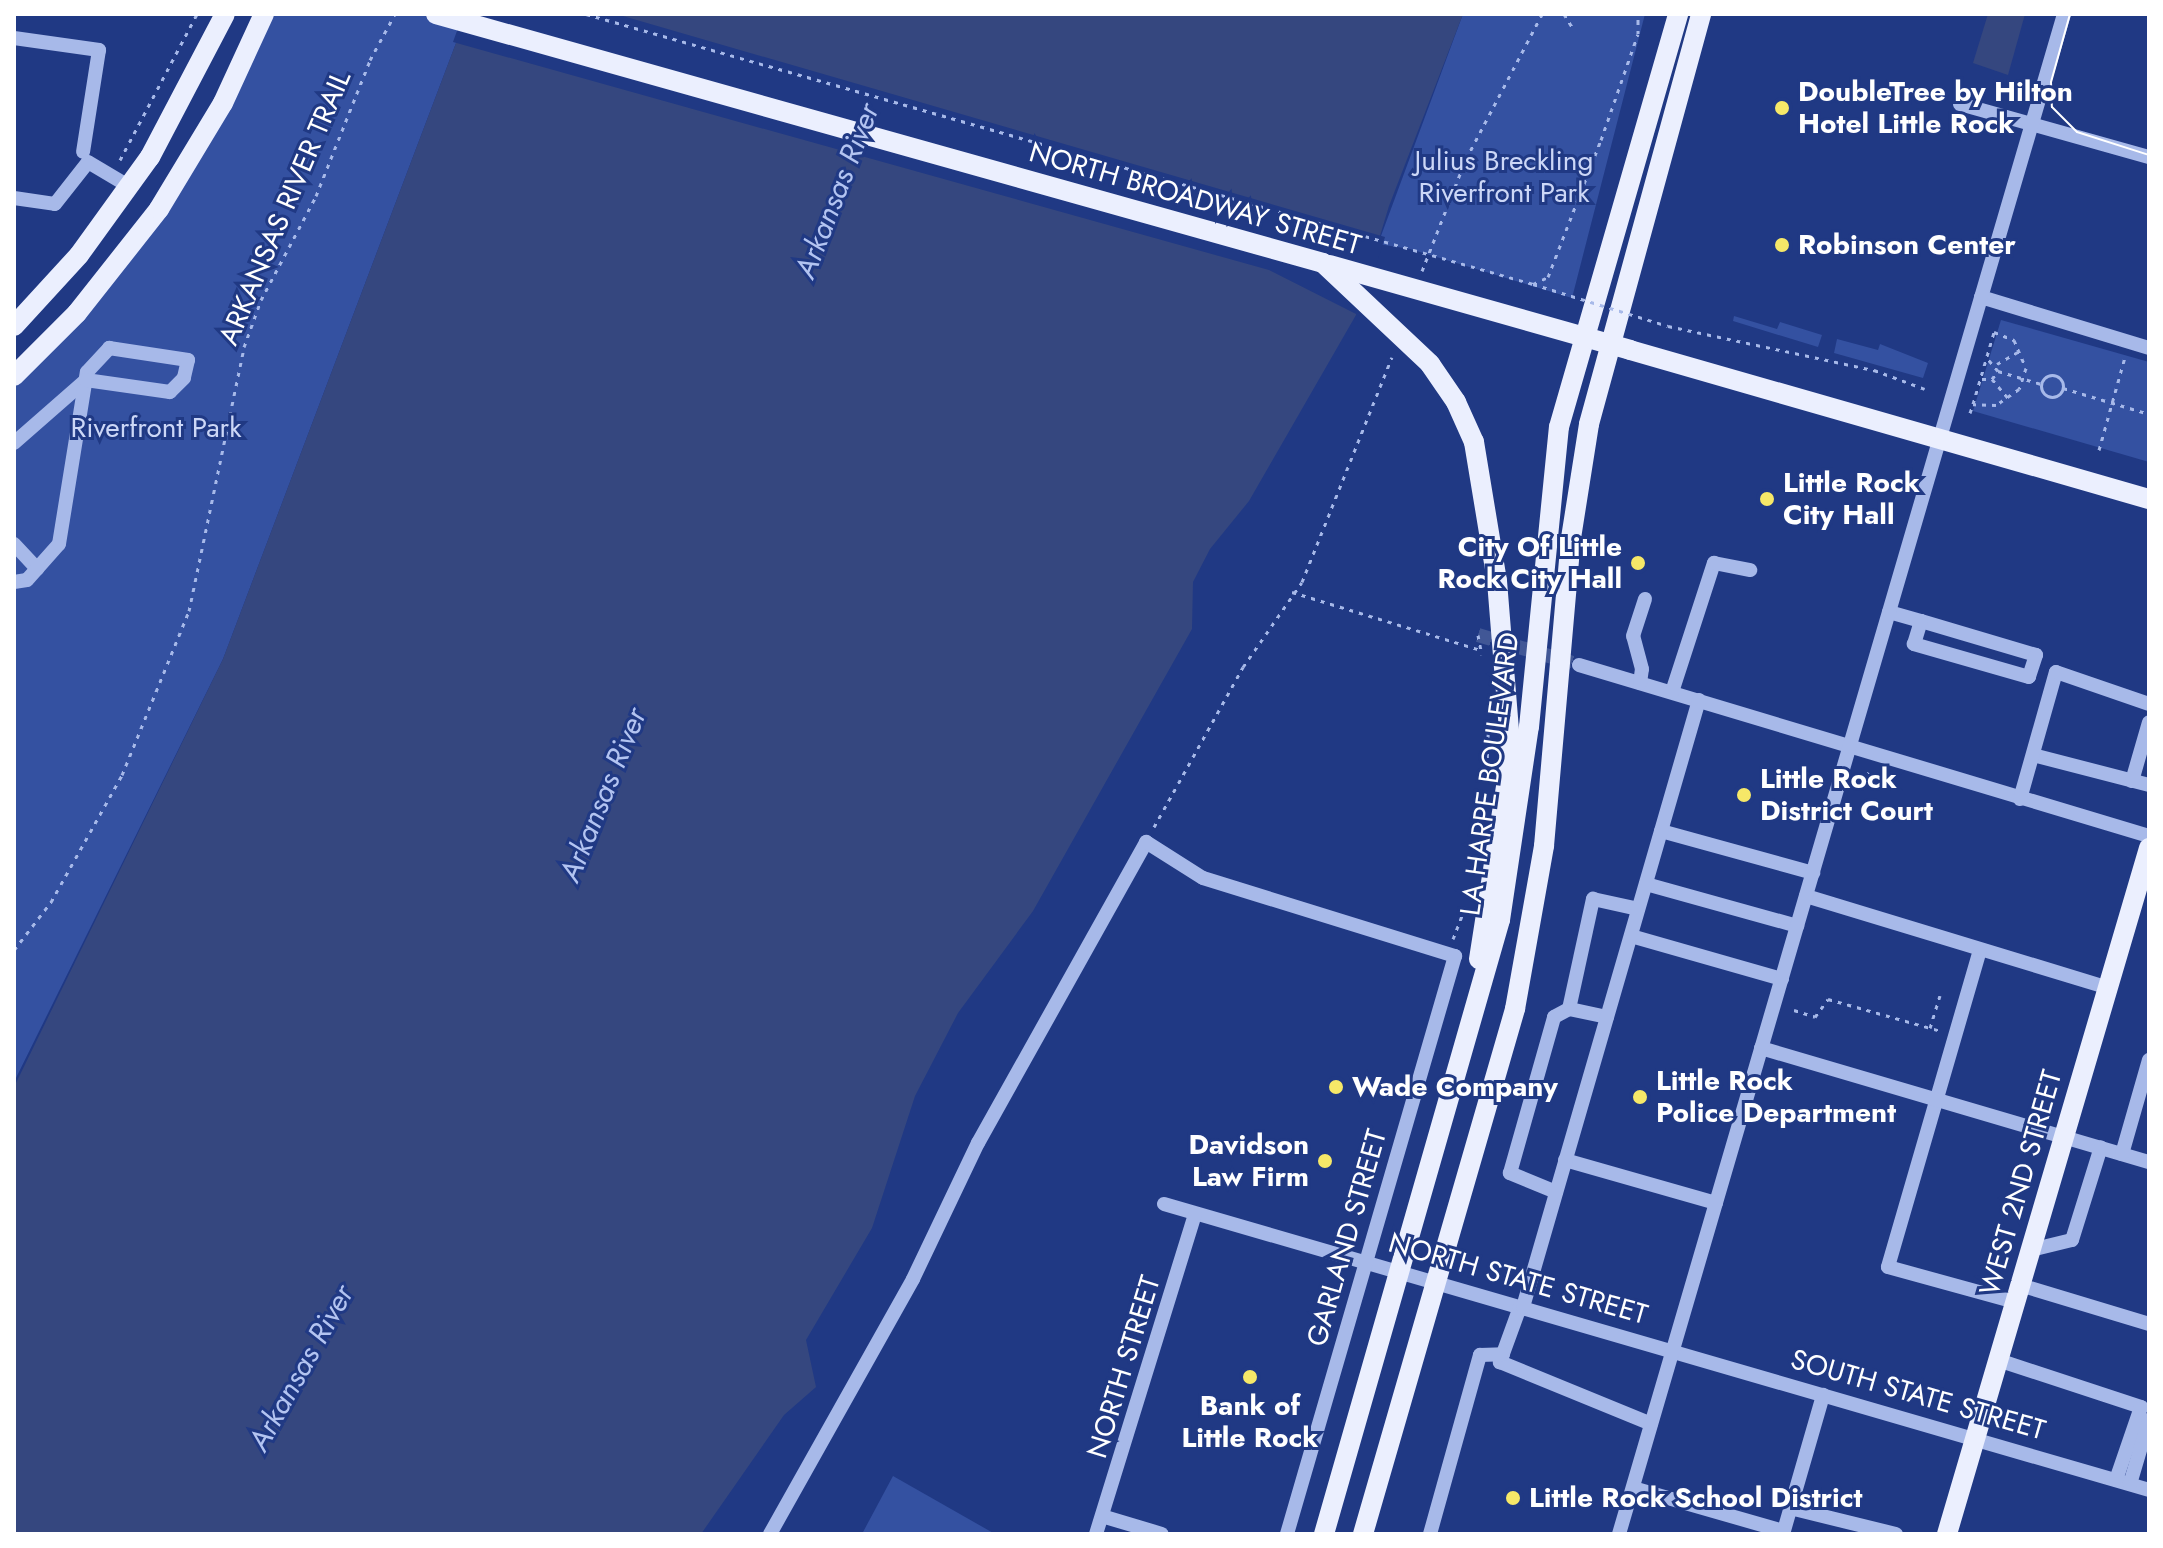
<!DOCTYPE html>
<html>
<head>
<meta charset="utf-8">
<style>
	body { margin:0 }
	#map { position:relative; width:2163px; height:1548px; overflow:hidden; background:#203984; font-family:Jost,sans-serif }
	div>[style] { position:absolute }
	.green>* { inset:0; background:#3451a1 }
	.water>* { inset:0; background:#35477f }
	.pier>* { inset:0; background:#203984 }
	.minor-tunnel>* { height:14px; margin-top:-7px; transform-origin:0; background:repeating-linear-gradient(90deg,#415796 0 14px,transparent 0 21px) }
	.path>* { height:3px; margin-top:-1.5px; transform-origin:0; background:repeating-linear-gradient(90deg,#a7b9e9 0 4px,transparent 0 10px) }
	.path>.ring { margin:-1.5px; padding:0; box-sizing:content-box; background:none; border:3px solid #a7b9e9; border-radius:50% }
	.minor>* { height:14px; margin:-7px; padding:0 7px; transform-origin:7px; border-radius:7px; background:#a7b9e9 }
	.major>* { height:20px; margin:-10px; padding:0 10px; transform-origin:10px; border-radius:10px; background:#ebeffe }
	.tram>* { height:2px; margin:-1px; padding:0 1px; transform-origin:1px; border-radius:1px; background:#fff }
	.path-bridge>* { height:3px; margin-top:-1.5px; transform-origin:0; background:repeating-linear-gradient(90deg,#a7b9e9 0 4px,transparent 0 10px) }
	.major-bridge>* { height:20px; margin:-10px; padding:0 10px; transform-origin:10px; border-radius:10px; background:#ebeffe }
	.dots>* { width:22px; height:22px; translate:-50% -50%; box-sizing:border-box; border:4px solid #203984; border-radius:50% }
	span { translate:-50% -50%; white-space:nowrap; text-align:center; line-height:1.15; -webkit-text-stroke:6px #203984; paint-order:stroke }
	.poi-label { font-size:28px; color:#fff; font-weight:700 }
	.left { translate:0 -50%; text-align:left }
	.right { translate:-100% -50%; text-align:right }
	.park-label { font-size:28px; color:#ccd7f7 }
	.street-label { font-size:28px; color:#fff }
	.water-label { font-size:30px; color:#b3c4f1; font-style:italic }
	.frame { position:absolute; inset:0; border:16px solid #fff; pointer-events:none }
</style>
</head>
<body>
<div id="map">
	<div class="green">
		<i style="clip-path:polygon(264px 14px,467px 14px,223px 659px,14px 1082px,14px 374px,159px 209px)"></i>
		<i style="clip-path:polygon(1463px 14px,1645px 14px,1572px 298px,1410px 249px,1378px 244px)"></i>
		<i style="clip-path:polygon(1734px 316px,1777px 329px,1780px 322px,1822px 335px,1818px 347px,1733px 321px)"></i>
		<i style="clip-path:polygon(2001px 320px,2149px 362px,2149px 462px,1973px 411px)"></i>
		<i style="clip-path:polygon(1837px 339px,1878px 350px,1880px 344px,1928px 363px,1923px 378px,1834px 353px)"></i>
		<i style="clip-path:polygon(893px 1476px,995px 1534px,862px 1534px)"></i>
	</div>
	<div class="water">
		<i style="clip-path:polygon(467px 14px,1463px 14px,1389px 206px,1356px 315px,1249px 501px,1210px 549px,1193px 582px,1192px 629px,1033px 911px,958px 1013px,915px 1096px,872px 1228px,806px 1340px,816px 1387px,784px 1415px,701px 1534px,14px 1534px,14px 1087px,223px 659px)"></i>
		<i style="clip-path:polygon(1988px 14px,2025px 14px,2008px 75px,1973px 63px)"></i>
	</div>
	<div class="pier">
		<i style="clip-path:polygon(463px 14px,616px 14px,1385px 237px,1360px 316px,1269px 270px,453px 42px)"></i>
	</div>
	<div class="minor-tunnel">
		<i style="left:1478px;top:635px;width:105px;rotate:16.5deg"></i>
	</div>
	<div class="path">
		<i style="left:1564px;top:14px;width:19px;rotate:58deg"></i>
		<i style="left:120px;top:160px;width:165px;rotate:-62.2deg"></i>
		<i style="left:1422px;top:271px;width:120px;rotate:-68.6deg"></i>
		<i style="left:1466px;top:159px;width:164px;rotate:-62.3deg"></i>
		<i style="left:1668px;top:326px;width:211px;rotate:12.1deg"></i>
		<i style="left:1874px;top:370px;width:54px;rotate:20.4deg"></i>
		<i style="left:1997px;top:364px;width:28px;rotate:-30deg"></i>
		<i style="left:1998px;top:371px;width:45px;rotate:16.8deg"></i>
		<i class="ring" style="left:2041px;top:375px;width:19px;height:19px"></i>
		<i style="left:1982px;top:379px;width:10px"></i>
		<i style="left:1992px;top:379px;width:10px;rotate:-53deg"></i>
		<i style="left:1998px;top:371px;width:17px;rotate:-130deg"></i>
		<i style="left:1992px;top:379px;width:25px;rotate:50deg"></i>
		<i style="left:2063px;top:388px;width:90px;rotate:16.8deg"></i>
		<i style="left:1970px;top:413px;width:9px;rotate:-72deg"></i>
		<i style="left:1973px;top:404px;width:75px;rotate:-73.7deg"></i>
		<i style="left:1994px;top:332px;width:22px;rotate:22deg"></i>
		<i style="left:2014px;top:340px;width:30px;rotate:67deg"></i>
		<i style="left:2026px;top:368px;width:22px;rotate:108deg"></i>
		<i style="left:2019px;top:389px;width:28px;rotate:145deg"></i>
		<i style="left:1996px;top:405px;width:23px;rotate:-178deg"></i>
		<i style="left:2099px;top:450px;width:97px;rotate:-74.4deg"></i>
		<i style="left:1292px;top:592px;width:197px;rotate:17.1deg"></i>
		<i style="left:1478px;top:635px;width:20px;rotate:79deg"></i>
		<i style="left:1487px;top:767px;width:36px;rotate:-88deg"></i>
		<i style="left:1862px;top:781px;width:11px;rotate:-52deg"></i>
		<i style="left:1154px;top:827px;width:183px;rotate:-60.9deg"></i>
		<i style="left:1243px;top:667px;width:103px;rotate:-55.2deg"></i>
		<i style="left:1302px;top:582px;width:242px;rotate:-68.2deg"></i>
		<i style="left:1453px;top:939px;width:36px;rotate:-69deg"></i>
		<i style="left:14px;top:950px;width:61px;rotate:-52.4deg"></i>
		<i style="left:51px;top:902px;width:145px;rotate:-60.8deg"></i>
		<i style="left:122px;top:775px;width:177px;rotate:-67.8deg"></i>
		<i style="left:189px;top:611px;width:270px;rotate:-78.2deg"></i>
		<i style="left:244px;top:347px;width:50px;rotate:-70.1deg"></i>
		<i style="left:261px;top:300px;width:118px;rotate:-62.1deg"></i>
		<i style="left:316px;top:196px;width:146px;rotate:-68.3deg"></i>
		<i style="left:370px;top:60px;width:52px;rotate:-61.5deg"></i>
		<i style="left:1794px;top:1010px;width:22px;rotate:18deg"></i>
		<i style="left:1815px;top:1017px;width:22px;rotate:-54deg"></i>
		<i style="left:1828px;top:999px;width:117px;rotate:15.8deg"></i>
		<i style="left:1930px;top:1028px;width:34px;rotate:-73deg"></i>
	</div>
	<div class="minor">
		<i style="left:14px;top:38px;width:86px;rotate:8deg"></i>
		<i style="left:99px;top:50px;width:103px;rotate:98.9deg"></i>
		<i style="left:1960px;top:104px;width:196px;rotate:15.7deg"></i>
		<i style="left:14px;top:198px;width:41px;rotate:8.3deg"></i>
		<i style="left:55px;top:204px;width:53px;rotate:-51.8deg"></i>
		<i style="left:88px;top:162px;width:49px;rotate:30.8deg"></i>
		<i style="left:1981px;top:297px;width:176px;rotate:16.9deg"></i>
		<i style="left:14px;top:443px;width:96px;rotate:-41.2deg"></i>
		<i style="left:14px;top:544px;width:34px;rotate:47deg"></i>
		<i style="left:14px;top:582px;width:13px;rotate:-9deg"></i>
		<i style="left:27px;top:580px;width:48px;rotate:-48.4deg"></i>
		<i style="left:59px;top:544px;width:174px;rotate:-80.8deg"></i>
		<i style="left:87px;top:372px;width:33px;rotate:-47deg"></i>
		<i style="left:109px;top:348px;width:80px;rotate:8.6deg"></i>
		<i style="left:188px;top:360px;width:18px;rotate:103deg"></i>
		<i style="left:184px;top:378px;width:20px;rotate:135deg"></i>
		<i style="left:170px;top:392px;width:85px;rotate:-171.9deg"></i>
		<i style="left:1889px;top:612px;width:33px;rotate:16deg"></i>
		<i style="left:1921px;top:621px;width:120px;rotate:16.5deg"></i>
		<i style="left:2036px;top:655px;width:23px;rotate:108deg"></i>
		<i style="left:2029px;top:677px;width:120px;rotate:-164deg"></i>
		<i style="left:1914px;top:644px;width:24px;rotate:-73deg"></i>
		<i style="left:1579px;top:665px;width:595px;rotate:16.7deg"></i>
		<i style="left:1640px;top:683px;width:14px;rotate:-82deg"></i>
		<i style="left:1642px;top:669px;width:34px;rotate:-105deg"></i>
		<i style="left:1633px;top:636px;width:39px;rotate:-72deg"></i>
		<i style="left:1672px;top:692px;width:136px;rotate:-72deg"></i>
		<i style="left:1714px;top:563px;width:37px;rotate:11deg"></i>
		<i style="left:2033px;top:755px;width:120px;rotate:14.5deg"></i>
		<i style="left:2132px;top:781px;width:61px;rotate:-73.9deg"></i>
		<i style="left:2020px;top:799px;width:132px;rotate:-74.2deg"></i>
		<i style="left:2056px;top:672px;width:98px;rotate:19deg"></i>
		<i style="left:1661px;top:831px;width:158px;rotate:15.4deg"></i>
		<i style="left:1646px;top:884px;width:157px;rotate:15.5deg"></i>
		<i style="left:1806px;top:896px;width:316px;rotate:16.9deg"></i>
		<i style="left:1631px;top:936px;width:157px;rotate:15.9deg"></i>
		<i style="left:1980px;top:950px;width:330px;rotate:106.2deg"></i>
		<i style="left:1888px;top:1267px;width:132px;rotate:15.4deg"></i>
		<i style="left:1607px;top:1017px;width:39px;rotate:-168deg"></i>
		<i style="left:1569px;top:1009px;width:113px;rotate:-77.7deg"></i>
		<i style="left:1593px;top:899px;width:46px;rotate:12.5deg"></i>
		<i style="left:1761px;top:1048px;width:404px;rotate:16.4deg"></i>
		<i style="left:2122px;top:1154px;width:98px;rotate:-74deg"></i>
		<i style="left:1565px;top:1160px;width:157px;rotate:15.9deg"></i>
		<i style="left:1556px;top:1192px;width:50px;rotate:-157.6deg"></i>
		<i style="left:1510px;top:1173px;width:162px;rotate:-74.2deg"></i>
		<i style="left:1554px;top:1017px;width:17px;rotate:-28deg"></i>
		<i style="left:1164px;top:1204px;width:1026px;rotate:16.19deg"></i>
		<i style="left:2031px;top:1250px;width:42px;rotate:-13.7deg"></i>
		<i style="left:2072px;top:1240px;width:97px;rotate:-72.7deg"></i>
		<i style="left:2020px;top:1285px;width:135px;rotate:16.8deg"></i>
		<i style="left:1520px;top:1307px;width:59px;rotate:110deg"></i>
		<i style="left:1500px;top:1362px;width:163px;rotate:22.3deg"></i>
		<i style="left:1523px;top:1307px;width:632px;rotate:-73.83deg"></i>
		<i style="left:1998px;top:1360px;width:151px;rotate:18.2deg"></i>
		<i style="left:2141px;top:1407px;width:77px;rotate:108.9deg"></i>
		<i style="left:2130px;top:1484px;width:67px;rotate:-73.5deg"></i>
		<i style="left:1633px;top:1488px;width:156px;rotate:16deg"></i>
		<i style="left:1790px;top:1508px;width:109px;rotate:13.8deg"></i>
		<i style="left:1105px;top:1517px;width:59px;rotate:16.6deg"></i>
		<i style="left:770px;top:1534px;width:292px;rotate:-60.7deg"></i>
		<i style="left:913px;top:1279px;width:151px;rotate:-64.5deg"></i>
		<i style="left:978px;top:1143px;width:345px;rotate:-60.8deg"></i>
		<i style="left:1146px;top:842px;width:67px;rotate:32.3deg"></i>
		<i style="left:1203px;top:878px;width:264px;rotate:17.2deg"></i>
		<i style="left:1455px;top:956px;width:602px;rotate:106.21deg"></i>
		<i style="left:1096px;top:1534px;width:335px;rotate:-72.8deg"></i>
		<i style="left:1430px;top:1534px;width:186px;rotate:-74.4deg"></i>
		<i style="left:1480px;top:1355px;width:23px;rotate:-2deg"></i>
		<i style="left:1619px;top:1534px;width:1584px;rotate:-73.68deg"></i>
		<i style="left:1783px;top:1534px;width:145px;rotate:-73.9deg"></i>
	</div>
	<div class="major">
		<i style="left:436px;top:14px;width:921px;rotate:15.68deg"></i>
		<i style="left:14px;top:326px;width:96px;rotate:-47.5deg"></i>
		<i style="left:79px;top:255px;width:121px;rotate:-54.1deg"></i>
		<i style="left:150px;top:157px;width:161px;rotate:-62.3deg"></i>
		<i style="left:1630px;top:350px;width:540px;rotate:16.02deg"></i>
		<i style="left:14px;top:376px;width:89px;rotate:-45deg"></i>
		<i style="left:77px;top:313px;width:132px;rotate:-51.7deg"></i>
		<i style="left:159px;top:209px;width:124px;rotate:-58.9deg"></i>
		<i style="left:223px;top:103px;width:98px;rotate:-65.3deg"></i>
		<i style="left:1479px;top:959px;width:207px;rotate:-81.1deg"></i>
		<i style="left:1324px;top:1534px;width:639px;rotate:-74.01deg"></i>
		<i style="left:1500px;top:920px;width:195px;rotate:-81.5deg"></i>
		<i style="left:1529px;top:727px;width:301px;rotate:-84.3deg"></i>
		<i style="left:1559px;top:427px;width:430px;rotate:-73.9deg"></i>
		<i style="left:1363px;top:1534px;width:547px;rotate:-73.85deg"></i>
		<i style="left:1515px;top:1009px;width:166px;rotate:-79.9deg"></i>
		<i style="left:1544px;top:846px;width:309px;rotate:-85deg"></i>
		<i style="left:1571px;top:538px;width:115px;rotate:-81deg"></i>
		<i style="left:1589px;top:424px;width:425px;rotate:-74.7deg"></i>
		<i style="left:1947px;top:1534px;width:715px;rotate:-73.59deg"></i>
	</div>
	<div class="tram">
		<i style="left:2070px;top:14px;width:71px;rotate:105.6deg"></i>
		<i style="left:2051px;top:82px;width:25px;rotate:88deg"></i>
		<i style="left:2052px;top:107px;width:35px;rotate:45deg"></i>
		<i style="left:2077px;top:132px;width:76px;rotate:17.7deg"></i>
	</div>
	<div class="path-bridge">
		<i style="left:586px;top:14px;width:985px;rotate:15.91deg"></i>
		<i style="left:1533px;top:284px;width:17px;rotate:-25deg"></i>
		<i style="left:1548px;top:277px;width:147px;rotate:-68.9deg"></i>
		<i style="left:1601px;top:140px;width:112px;rotate:-70.8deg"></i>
		<i style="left:1638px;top:34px;width:20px;rotate:-90deg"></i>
		<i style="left:1533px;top:284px;width:141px;rotate:17.3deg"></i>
	</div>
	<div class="major-bridge">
		<i style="left:1323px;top:263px;width:147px;rotate:43.3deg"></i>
		<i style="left:1430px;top:364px;width:46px;rotate:55.6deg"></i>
		<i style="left:1456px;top:402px;width:44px;rotate:65.8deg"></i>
		<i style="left:1474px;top:442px;width:141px;rotate:80.6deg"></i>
		<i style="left:1497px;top:581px;width:174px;rotate:85.4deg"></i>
		<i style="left:1330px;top:265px;width:312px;rotate:15.8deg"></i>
	</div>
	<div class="dots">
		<i style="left:1782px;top:108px;background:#f6e868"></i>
		<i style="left:1782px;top:245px;background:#f6e868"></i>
		<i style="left:1767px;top:499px;background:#f6e868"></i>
		<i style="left:1638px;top:563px;background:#f6e868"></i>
		<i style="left:1744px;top:795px;background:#f6e868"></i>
		<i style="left:1336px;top:1087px;background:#f6e868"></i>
		<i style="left:1640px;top:1097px;background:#f6e868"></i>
		<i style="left:1325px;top:1161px;background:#f6e868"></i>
		<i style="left:1250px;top:1377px;background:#f6e868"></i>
		<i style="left:1513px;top:1498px;background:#f6e868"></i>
	</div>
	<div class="poi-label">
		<span class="left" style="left:1798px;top:108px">DoubleTree by Hilton<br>Hotel Little Rock</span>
		<span class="left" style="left:1798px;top:245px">Robinson Center</span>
		<span class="left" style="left:1783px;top:499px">Little Rock<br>City Hall</span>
		<span class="right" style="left:1622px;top:563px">City Of Little<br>Rock City Hall</span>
		<span class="left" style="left:1760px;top:795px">Little Rock<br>District Court</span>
		<span class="left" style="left:1656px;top:1097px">Little Rock<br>Police Department</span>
		<span class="left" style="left:1352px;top:1087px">Wade Company</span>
		<span class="right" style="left:1309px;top:1161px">Davidson<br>Law Firm</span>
		<span style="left:1250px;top:1422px">Bank of<br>Little Rock</span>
		<span class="left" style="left:1529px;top:1498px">Little Rock School District</span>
	</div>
	<div class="park-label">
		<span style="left:1504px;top:177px">Julius Breckling<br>Riverfront Park</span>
		<span style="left:156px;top:428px">Riverfront Park</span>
	</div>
	<div class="street-label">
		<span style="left:1195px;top:199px;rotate:16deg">NORTH BROADWAY STREET</span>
		<span style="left:285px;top:208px;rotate:-67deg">ARKANSAS RIVER TRAIL</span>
		<span style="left:1490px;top:774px;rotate:-82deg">LA HARPE BOULEVARD</span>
		<span style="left:2021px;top:1183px;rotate:-74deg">WEST 2ND STREET</span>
		<span style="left:1347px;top:1238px;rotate:-74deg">GARLAND STREET</span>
		<span style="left:1518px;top:1279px;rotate:16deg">NORTH STATE STREET</span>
		<span style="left:1124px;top:1367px;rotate:-73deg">NORTH STREET</span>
		<span style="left:1918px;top:1395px;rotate:16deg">SOUTH STATE STREET</span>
	</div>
	<div class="water-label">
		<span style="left:837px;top:191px;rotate:-69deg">Arkansas River</span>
		<span style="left:603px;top:795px;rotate:-68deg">Arkansas River</span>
		<span style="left:301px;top:1368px;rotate:-61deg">Arkansas River</span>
	</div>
	<div class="frame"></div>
</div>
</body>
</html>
